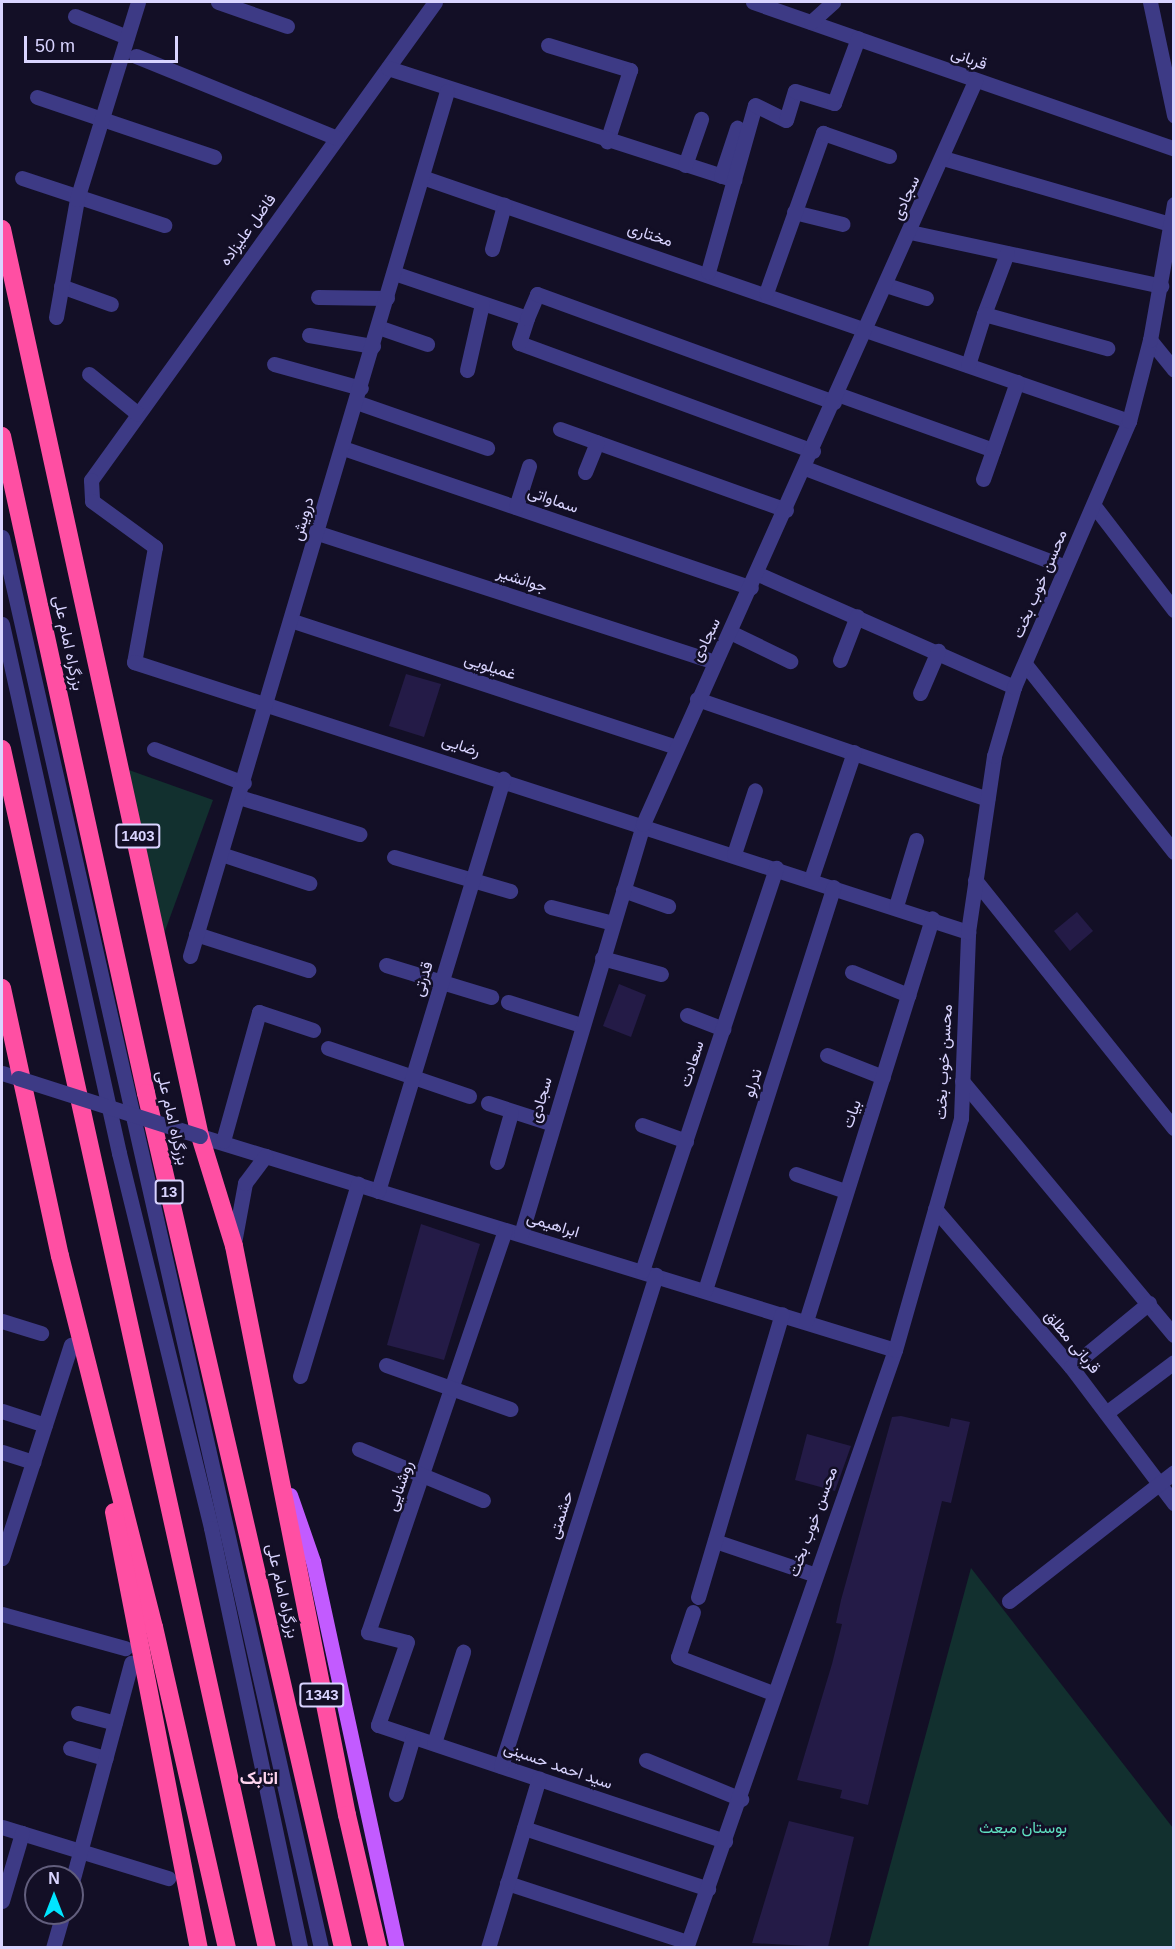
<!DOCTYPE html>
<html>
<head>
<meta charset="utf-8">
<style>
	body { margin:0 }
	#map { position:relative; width:1175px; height:1949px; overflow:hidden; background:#130f26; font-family:Helvetica,Vazirmatn,sans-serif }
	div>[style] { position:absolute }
	.green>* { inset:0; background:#12302f }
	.building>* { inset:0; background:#241b47 }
	.minor>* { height:15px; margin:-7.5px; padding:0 7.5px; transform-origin:7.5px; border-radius:7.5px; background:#3d3a85 }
	.major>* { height:15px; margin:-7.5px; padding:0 7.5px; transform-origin:7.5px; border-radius:7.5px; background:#c25bff }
	.highway>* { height:18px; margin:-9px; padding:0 9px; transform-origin:9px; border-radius:9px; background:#ff4fa3 }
	.minor-bridge>* { height:15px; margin:-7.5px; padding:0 7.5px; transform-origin:7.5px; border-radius:7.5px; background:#3d3a85 }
	span { translate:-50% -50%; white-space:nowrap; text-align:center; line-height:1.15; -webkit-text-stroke:5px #130f26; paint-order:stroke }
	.shield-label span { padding:2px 4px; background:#130f26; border:2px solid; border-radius:4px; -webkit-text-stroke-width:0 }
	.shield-label { font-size:15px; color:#d9d4ff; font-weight:700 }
	.street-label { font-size:16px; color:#d9d4ff }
	.park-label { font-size:16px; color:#5fe0c0 }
	.neighbourhood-label { font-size:18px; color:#ffd6f0; font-weight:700 }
	.frame { position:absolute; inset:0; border:3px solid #d9d4ff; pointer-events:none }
	.north { position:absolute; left:24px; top:1865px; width:60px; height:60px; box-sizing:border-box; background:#130f26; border:2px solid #625e7d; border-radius:50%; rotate:0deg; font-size:16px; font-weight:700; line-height:24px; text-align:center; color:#d9d4ff }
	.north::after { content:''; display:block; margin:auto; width:21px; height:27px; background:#00e5ff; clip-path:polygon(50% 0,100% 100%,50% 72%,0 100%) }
	.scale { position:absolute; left:24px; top:36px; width:154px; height:27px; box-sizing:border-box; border:3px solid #d9d4ff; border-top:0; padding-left:8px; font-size:18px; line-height:21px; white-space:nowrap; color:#d9d4ff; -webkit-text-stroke:4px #130f26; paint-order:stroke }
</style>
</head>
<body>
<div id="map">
	<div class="green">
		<i style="clip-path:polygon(126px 769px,213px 800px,162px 939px)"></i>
		<i style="clip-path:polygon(971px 1568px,1173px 1828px,1173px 1947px,868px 1947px)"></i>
	</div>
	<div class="building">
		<i style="clip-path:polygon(406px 674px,441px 684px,424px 737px,389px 726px)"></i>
		<i style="clip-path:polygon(1077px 912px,1093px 931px,1070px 951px,1054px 931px)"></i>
		<i style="clip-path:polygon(619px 984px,646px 995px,631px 1037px,603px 1026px)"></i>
		<i style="clip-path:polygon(421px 1224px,480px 1244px,444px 1360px,387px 1345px)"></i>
		<i style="clip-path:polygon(901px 1416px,949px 1427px,951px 1418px,970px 1422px,951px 1503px,942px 1501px,868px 1805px,840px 1798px,842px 1790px,797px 1780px,832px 1664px,842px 1624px,836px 1623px,841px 1600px,892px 1417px)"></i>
		<i style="clip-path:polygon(807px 1434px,851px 1446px,835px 1491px,795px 1480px)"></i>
		<i style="clip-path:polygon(789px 1821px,854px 1837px,828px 1947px,752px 1943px)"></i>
	</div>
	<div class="minor">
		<i style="left:218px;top:2px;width:73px;rotate:19.2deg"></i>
		<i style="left:435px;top:2px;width:589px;rotate:125.74deg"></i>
		<i style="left:91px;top:480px;width:21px;rotate:87deg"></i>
		<i style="left:92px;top:501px;width:78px;rotate:36.1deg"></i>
		<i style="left:155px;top:547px;width:117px;rotate:100.3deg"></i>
		<i style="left:134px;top:662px;width:877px;rotate:17.94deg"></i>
		<i style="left:753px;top:2px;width:446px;rotate:19.2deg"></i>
		<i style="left:1150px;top:2px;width:116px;rotate:78deg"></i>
		<i style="left:75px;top:16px;width:56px;rotate:22deg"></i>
		<i style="left:811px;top:22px;width:30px;rotate:-42deg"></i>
		<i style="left:548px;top:45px;width:86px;rotate:17deg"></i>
		<i style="left:630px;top:70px;width:75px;rotate:107.9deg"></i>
		<i style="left:136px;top:56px;width:217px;rotate:22.2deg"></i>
		<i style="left:388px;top:68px;width:364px;rotate:17.9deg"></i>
		<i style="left:37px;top:97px;width:187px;rotate:18.7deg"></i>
		<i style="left:943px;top:158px;width:241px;rotate:16.2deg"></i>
		<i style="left:685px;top:165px;width:49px;rotate:-70.8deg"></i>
		<i style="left:721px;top:176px;width:51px;rotate:-71.6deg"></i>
		<i style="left:422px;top:177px;width:748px;rotate:19.04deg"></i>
		<i style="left:22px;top:178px;width:150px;rotate:18.3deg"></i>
		<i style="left:794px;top:212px;width:50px;rotate:13.8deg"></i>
		<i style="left:910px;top:232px;width:257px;rotate:12.1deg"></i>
		<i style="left:492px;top:249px;width:46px;rotate:-74.7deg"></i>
		<i style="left:708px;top:272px;width:173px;rotate:-74.3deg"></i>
		<i style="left:755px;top:105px;width:34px;rotate:26deg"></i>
		<i style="left:786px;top:120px;width:30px;rotate:-73deg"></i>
		<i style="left:795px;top:91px;width:41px;rotate:17.1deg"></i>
		<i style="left:834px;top:103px;width:69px;rotate:-69.7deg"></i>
		<i style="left:394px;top:273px;width:140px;rotate:18.7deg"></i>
		<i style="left:886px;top:285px;width:42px;rotate:18deg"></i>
		<i style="left:61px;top:286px;width:53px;rotate:19.8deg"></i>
		<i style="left:766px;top:293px;width:170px;rotate:-70.4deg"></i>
		<i style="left:823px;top:133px;width:70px;rotate:19.2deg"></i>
		<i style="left:318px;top:297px;width:69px;rotate:0.8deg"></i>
		<i style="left:984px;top:314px;width:65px;rotate:-69.3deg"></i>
		<i style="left:56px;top:317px;width:120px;rotate:-79.9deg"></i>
		<i style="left:77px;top:199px;width:206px;rotate:-72.8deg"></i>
		<i style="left:378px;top:327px;width:52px;rotate:19.1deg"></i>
		<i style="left:309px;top:335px;width:65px;rotate:9.8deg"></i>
		<i style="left:1150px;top:340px;width:38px;rotate:51deg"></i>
		<i style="left:274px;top:364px;width:90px;rotate:15.4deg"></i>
		<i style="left:968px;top:365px;width:53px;rotate:-72.6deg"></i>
		<i style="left:984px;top:314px;width:128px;rotate:15.5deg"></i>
		<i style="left:467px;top:370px;width:68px;rotate:-77.2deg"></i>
		<i style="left:89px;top:374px;width:63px;rotate:39.2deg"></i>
		<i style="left:837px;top:394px;width:166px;rotate:19.7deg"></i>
		<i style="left:356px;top:402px;width:139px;rotate:19.3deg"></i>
		<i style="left:560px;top:429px;width:240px;rotate:19.7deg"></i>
		<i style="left:343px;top:448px;width:431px;rotate:18.9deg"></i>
		<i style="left:813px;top:451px;width:313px;rotate:-159.8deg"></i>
		<i style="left:519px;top:343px;width:26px;rotate:-72deg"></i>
		<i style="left:527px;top:318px;width:26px;rotate:-67deg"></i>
		<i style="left:537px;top:294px;width:316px;rotate:20deg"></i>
		<i style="left:805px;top:468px;width:276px;rotate:20.8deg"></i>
		<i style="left:585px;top:472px;width:32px;rotate:-68deg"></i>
		<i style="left:983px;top:479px;width:103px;rotate:-70.7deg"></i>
		<i style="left:516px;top:507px;width:43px;rotate:-72.4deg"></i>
		<i style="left:1095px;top:507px;width:130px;rotate:52.5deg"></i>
		<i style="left:318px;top:533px;width:417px;rotate:18deg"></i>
		<i style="left:2px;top:537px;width:1447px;rotate:77.26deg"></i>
		<i style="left:758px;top:574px;width:280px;rotate:23.8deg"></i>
		<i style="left:293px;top:621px;width:403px;rotate:18.2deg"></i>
		<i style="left:2px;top:624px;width:542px;rotate:77.53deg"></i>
		<i style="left:119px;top:1153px;width:386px;rotate:76.2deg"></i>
		<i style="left:211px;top:1528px;width:429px;rotate:78deg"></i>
		<i style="left:730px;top:632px;width:67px;rotate:25.8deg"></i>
		<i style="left:840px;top:660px;width:47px;rotate:-68.9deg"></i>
		<i style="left:1025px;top:664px;width:240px;rotate:51.6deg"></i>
		<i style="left:920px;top:693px;width:46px;rotate:-66.8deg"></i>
		<i style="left:697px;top:699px;width:307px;rotate:19deg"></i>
		<i style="left:154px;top:749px;width:96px;rotate:20.7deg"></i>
		<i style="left:239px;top:797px;width:126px;rotate:17.1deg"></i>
		<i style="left:221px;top:854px;width:93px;rotate:18.2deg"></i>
		<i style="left:734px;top:854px;width:67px;rotate:-71.8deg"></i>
		<i style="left:394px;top:857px;width:121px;rotate:16.3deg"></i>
		<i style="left:811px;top:879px;width:134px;rotate:-71.3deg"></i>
		<i style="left:975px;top:880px;width:318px;rotate:51.3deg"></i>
		<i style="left:623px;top:890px;width:48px;rotate:19.6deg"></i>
		<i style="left:896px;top:906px;width:69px;rotate:-73.1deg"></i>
		<i style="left:551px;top:907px;width:64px;rotate:14.5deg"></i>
		<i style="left:196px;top:934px;width:118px;rotate:17.8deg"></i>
		<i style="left:190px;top:956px;width:902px;rotate:-73.45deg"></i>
		<i style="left:602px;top:958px;width:61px;rotate:15.2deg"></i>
		<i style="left:386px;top:965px;width:110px;rotate:16.9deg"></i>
		<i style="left:852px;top:972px;width:61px;rotate:22.3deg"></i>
		<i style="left:508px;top:1002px;width:77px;rotate:17.5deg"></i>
		<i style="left:687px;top:1015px;width:39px;rotate:21deg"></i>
		<i style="left:328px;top:1048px;width:149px;rotate:18.8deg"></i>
		<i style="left:827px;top:1055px;width:60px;rotate:21.4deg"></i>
		<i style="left:2px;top:1073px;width:17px;rotate:17deg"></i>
		<i style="left:962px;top:1081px;width:331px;rotate:50.2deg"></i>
		<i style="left:488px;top:1103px;width:68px;rotate:17.9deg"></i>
		<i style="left:642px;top:1125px;width:47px;rotate:20deg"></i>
		<i style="left:200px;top:1136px;width:727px;rotate:17.11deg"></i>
		<i style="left:223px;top:1141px;width:134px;rotate:-74.4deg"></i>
		<i style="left:259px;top:1012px;width:57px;rotate:18.4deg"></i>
		<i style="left:497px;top:1162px;width:51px;rotate:-74.1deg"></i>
		<i style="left:796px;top:1174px;width:52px;rotate:19.1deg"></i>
		<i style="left:378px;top:1191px;width:431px;rotate:-73.1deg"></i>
		<i style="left:935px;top:1209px;width:208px;rotate:49.3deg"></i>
		<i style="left:1071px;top:1367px;width:171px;rotate:52.9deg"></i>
		<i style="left:505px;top:1230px;width:425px;rotate:108.8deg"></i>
		<i style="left:368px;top:1632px;width:40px;rotate:14.4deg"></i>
		<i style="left:407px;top:1642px;width:88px;rotate:109.3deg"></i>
		<i style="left:378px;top:1725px;width:366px;rotate:18.5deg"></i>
		<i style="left:521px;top:1234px;width:428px;rotate:-73.4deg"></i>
		<i style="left:643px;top:824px;width:814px;rotate:-65.92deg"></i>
		<i style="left:234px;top:1243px;width:61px;rotate:-79.6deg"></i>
		<i style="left:245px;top:1183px;width:34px;rotate:-53deg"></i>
		<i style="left:642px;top:1271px;width:425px;rotate:-71.6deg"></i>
		<i style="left:705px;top:1290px;width:423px;rotate:-72.3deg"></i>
		<i style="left:2px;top:1321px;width:41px;rotate:17.1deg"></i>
		<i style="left:806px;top:1321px;width:422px;rotate:-72.6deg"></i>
		<i style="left:386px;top:1365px;width:132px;rotate:19.5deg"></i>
		<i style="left:1071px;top:1367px;width:101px;rotate:-39.4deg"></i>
		<i style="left:300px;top:1376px;width:201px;rotate:-73.2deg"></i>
		<i style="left:2px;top:1411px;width:45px;rotate:18deg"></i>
		<i style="left:1106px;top:1413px;width:85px;rotate:-36.9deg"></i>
		<i style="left:359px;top:1449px;width:134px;rotate:22.4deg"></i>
		<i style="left:2px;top:1452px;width:33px;rotate:18deg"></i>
		<i style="left:715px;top:1541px;width:103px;rotate:18.6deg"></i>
		<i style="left:2px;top:1558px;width:224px;rotate:-72.1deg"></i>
		<i style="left:698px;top:1597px;width:295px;rotate:-73.5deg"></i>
		<i style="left:1009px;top:1601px;width:209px;rotate:-38deg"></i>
		<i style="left:693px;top:1612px;width:47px;rotate:108.4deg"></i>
		<i style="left:678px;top:1657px;width:102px;rotate:20.8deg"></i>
		<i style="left:2px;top:1614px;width:128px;rotate:15.5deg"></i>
		<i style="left:78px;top:1713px;width:38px;rotate:15deg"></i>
		<i style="left:434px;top:1743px;width:96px;rotate:-72.3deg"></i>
		<i style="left:70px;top:1748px;width:37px;rotate:16deg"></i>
		<i style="left:646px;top:1760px;width:103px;rotate:22.3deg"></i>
		<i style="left:501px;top:1766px;width:515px;rotate:-72.48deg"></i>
		<i style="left:396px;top:1794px;width:59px;rotate:-73.4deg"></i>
		<i style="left:2px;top:1827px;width:174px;rotate:17.1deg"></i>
		<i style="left:524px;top:1828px;width:194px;rotate:18.3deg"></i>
		<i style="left:72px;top:1882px;width:227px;rotate:-74.9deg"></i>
		<i style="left:507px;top:1883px;width:190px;rotate:18.1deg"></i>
		<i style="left:2px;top:1901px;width:71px;rotate:-73.6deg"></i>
		<i style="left:53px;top:1948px;width:36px;rotate:-74deg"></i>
		<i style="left:488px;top:1948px;width:177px;rotate:-73.3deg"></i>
		<i style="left:686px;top:1948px;width:633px;rotate:-70.74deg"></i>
		<i style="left:895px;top:1350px;width:241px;rotate:-74.1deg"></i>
		<i style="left:961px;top:1118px;width:186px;rotate:-87.8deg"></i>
		<i style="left:968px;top:932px;width:178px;rotate:-81.6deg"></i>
		<i style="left:994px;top:756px;width:72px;rotate:-73.8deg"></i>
		<i style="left:1014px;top:687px;width:290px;rotate:-66.6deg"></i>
		<i style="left:1129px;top:421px;width:84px;rotate:-75.5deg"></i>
		<i style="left:1150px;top:340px;width:138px;rotate:-80deg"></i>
	</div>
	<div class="major">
		<i style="left:290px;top:1495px;width:70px;rotate:70.8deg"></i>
		<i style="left:313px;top:1561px;width:396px;rotate:77.8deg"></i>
	</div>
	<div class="highway">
		<i style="left:2px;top:229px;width:928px;rotate:77.69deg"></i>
		<i style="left:200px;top:1136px;width:115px;rotate:72.8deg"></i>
		<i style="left:234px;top:1246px;width:580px;rotate:78.77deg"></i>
		<i style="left:347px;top:1815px;width:137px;rotate:76.9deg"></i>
		<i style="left:2px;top:436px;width:673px;rotate:77.64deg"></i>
		<i style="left:146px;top:1093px;width:877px;rotate:77.02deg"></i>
		<i style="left:2px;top:749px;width:1228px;rotate:77.54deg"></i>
		<i style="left:2px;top:988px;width:274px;rotate:77.8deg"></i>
		<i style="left:60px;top:1256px;width:383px;rotate:75.8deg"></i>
		<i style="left:154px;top:1627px;width:329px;rotate:77.2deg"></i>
		<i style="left:114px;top:1512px;width:444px;rotate:79deg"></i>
	</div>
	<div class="minor-bridge">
		<i style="left:18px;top:1078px;width:191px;rotate:17.7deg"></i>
	</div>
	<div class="shield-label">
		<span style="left:138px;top:836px">1403</span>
		<span style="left:169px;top:1192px">13</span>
		<span style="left:322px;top:1695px">1343</span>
	</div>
	<div class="street-label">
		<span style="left:969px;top:59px;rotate:20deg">قربانی</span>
		<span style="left:906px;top:198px;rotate:-66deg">سجادی</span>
		<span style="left:248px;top:230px;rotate:-54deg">فاضل علیزاده</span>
		<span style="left:650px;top:235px;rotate:18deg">مختاری</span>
		<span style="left:553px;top:500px;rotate:19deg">سماواتی</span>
		<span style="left:303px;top:519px;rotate:-74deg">درویش</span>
		<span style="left:522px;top:580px;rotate:18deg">جوانشیر</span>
		<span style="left:1040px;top:584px;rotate:-67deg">محسن خوب بخت</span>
		<span style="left:706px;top:640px;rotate:-64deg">سجادی</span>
		<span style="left:68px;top:643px;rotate:78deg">بزرگراه امام علی</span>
		<span style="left:490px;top:667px;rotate:18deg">غمیلویی</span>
		<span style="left:461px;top:746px;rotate:18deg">رضایی</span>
		<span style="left:423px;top:979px;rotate:-73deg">قدرتی</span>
		<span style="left:944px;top:1062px;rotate:-87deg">محسن خوب بخت</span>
		<span style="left:692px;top:1064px;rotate:-72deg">سعادت</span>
		<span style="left:753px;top:1083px;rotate:-72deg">ندرلو</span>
		<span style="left:541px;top:1100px;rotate:-74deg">سجادی</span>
		<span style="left:852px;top:1114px;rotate:-71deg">بیات</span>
		<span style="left:172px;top:1118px;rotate:77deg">بزرگراه امام علی</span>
		<span style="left:553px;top:1225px;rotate:17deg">ابراهیمی</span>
		<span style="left:1072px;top:1342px;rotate:50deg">قربانی مطلق</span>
		<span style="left:400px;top:1486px;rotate:-71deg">روشنایی</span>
		<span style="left:561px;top:1515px;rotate:-72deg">حشمتی</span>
		<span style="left:813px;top:1522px;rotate:-70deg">محسن خوب بخت</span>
		<span style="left:282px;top:1591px;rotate:77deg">بزرگراه امام علی</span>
		<span style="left:558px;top:1766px;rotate:19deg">سید احمد حسینی</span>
	</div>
	<div class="park-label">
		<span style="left:1023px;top:1828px">بوستان مبعث</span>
	</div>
	<div class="neighbourhood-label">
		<span style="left:259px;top:1778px">اتابک</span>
	</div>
	<div class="frame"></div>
	<div class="north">N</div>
	<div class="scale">50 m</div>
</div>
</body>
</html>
